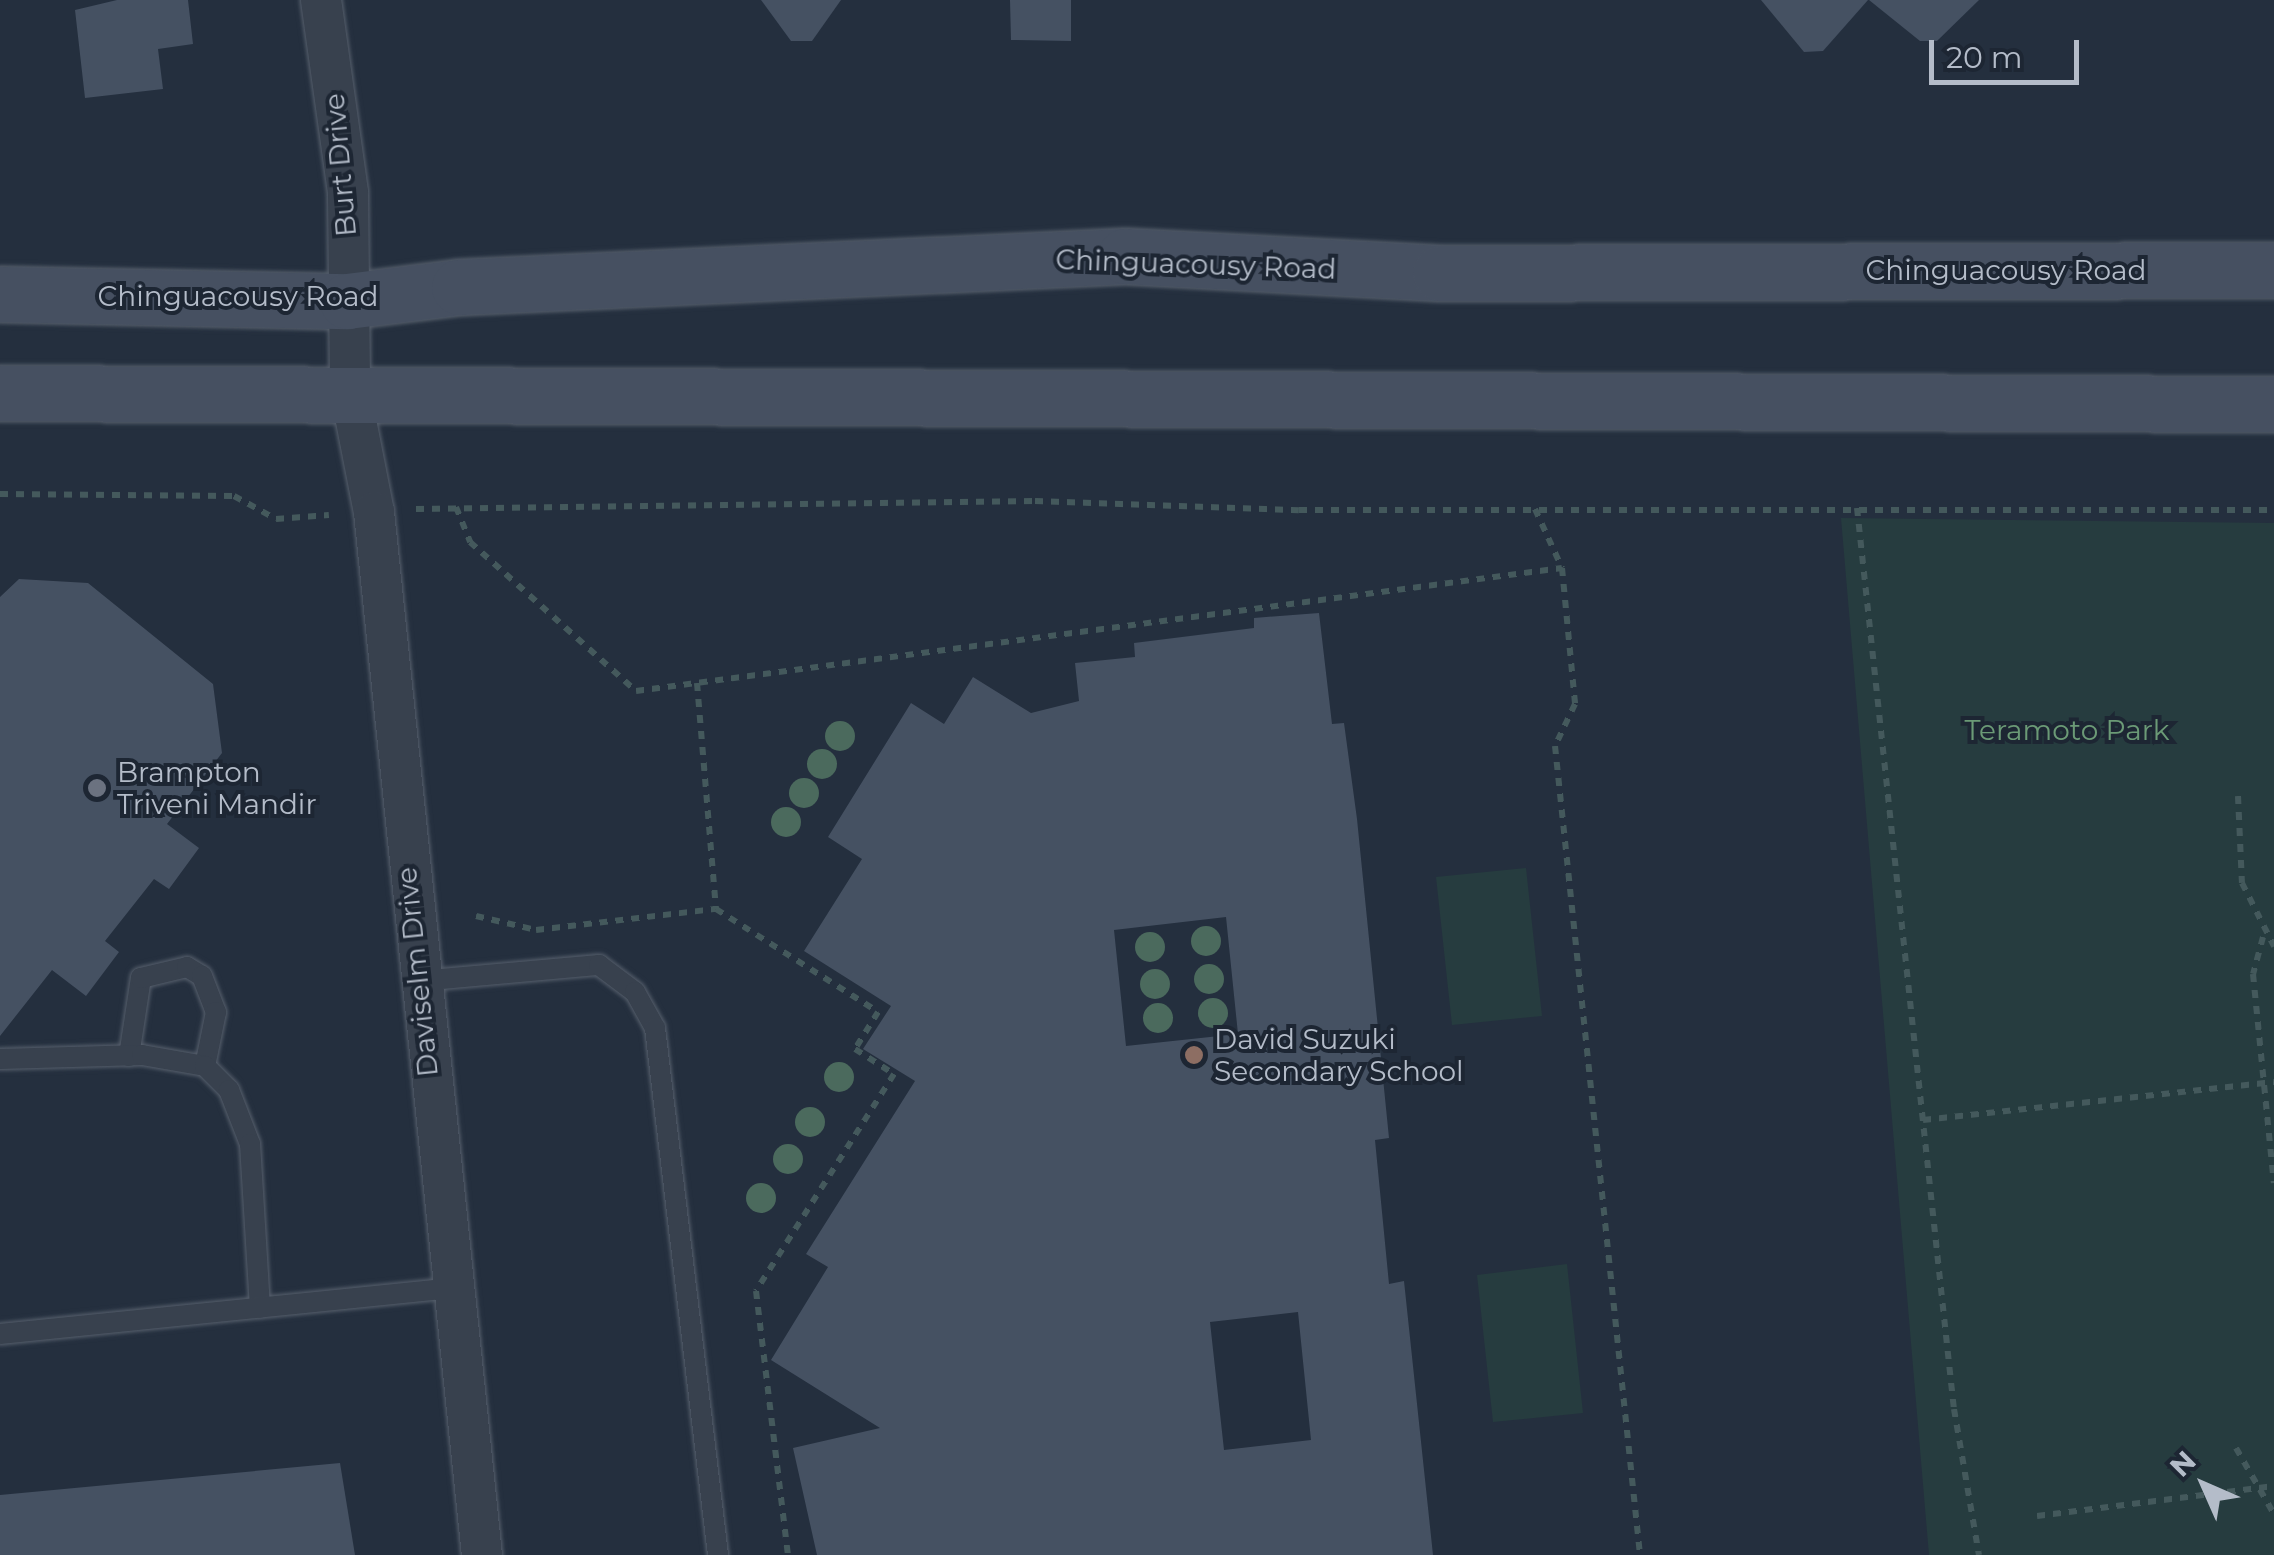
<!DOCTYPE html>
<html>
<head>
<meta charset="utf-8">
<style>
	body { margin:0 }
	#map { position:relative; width:2274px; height:1555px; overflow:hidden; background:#242f3e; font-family:Montserrat,sans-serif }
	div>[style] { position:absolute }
	.green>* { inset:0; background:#263c3f }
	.building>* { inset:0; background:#455162 }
	.path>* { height:6px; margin-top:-3px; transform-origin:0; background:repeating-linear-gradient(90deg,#44595c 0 8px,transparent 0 16px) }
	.roads { filter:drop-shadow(0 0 2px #565f6c) drop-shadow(0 0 2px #565f6c) }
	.service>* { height:20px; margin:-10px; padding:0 10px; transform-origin:10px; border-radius:10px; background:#38414e }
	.minor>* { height:40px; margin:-20px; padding:0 20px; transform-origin:20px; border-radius:20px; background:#38414e }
	.secondary>* { height:55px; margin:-27.5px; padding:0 27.5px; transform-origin:27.5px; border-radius:27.5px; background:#465061 }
	.trees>* { width:30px; height:30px; margin:-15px; border-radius:50%; background:#4b6a5d }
	.dots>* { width:28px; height:28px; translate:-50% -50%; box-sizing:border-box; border:5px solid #1d2633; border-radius:50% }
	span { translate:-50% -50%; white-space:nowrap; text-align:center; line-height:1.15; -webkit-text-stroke:8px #1d2633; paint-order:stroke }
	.street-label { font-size:28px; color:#b4bcc9 }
	.park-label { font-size:28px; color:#6b9a76 }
	.poi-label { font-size:28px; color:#b4bcc9 }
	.left { translate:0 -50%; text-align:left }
	.north { position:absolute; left:2154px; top:1435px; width:100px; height:100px; -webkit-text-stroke:8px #1d2633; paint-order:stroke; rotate:315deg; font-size:28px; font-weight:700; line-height:40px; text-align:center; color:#b4bcc9 }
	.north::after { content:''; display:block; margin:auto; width:35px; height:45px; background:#b4bcc9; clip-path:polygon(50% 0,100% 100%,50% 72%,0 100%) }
	.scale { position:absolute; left:1929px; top:40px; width:150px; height:45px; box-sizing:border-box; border:5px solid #b4bcc9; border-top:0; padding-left:12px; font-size:30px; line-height:35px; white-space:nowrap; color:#b4bcc9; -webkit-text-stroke:8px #1d2633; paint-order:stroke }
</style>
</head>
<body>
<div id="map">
	<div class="green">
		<i style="clip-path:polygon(1841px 518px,2274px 523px,2274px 1555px,1929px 1555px)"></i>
		<i style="clip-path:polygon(1526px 868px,1542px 1016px,1452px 1025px,1436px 877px)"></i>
		<i style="clip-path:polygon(1567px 1264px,1583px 1413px,1493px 1422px,1477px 1275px)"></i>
	</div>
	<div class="building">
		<i style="clip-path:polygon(117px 0,188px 0,193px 44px,158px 49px,163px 89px,85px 98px,75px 10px)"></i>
		<i style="clip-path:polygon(761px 0,841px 0,812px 41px,791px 41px)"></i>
		<i style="clip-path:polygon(1010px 0,1071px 0,1071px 41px,1011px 40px)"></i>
		<i style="clip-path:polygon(1761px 0,1868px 0,1823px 51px,1804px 52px)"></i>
		<i style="clip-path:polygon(1869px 0,1979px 0,1937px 41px,1920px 41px)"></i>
		<i style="clip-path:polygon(19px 579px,88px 583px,213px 684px,222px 753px,167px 824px,199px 848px,169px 889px,154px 879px,105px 941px,119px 952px,86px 996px,52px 970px,0 1036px,0 597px)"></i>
		<i style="clip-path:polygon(evenodd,1319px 613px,1332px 724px,1344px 723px,1357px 819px,1389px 1138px,1375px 1140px,1389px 1284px,1404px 1281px,1433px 1555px,817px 1555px,793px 1448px,880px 1428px,771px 1360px,828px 1267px,806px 1254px,915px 1081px,863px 1049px,891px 1006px,804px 951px,862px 859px,828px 837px,911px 703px,944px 724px,973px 677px,1031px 713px,1079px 701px,1075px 663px,1135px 657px,1134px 643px,1254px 628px,1254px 618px,1319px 613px,1226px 917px,1238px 1034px,1126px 1046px,1114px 930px,1226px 917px,1319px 613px,1298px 1312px,1311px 1440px,1224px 1450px,1210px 1322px,1298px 1312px)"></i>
		<i style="clip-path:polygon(340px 1463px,355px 1555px,0 1555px,0 1495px)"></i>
	</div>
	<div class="path">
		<i style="left:0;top:494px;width:234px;rotate:0.5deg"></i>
		<i style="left:234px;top:496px;width:48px;rotate:28.7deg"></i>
		<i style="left:276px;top:519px;width:53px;rotate:-4.3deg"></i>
		<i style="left:456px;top:507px;width:38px;rotate:68deg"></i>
		<i style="left:470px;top:542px;width:223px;rotate:41.9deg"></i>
		<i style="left:636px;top:691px;width:934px;rotate:-7.57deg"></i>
		<i style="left:1857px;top:508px;width:906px;rotate:83.86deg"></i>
		<i style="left:1954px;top:1409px;width:148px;rotate:80.3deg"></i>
		<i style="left:416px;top:509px;width:619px;rotate:-0.74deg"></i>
		<i style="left:1035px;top:501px;width:264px;rotate:2deg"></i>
		<i style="left:1299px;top:510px;width:975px"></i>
		<i style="left:1535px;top:509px;width:65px;rotate:65.4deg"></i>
		<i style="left:1562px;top:568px;width:137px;rotate:84.5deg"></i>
		<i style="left:1575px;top:704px;width:47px;rotate:115.5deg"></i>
		<i style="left:1555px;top:746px;width:813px;rotate:84deg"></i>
		<i style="left:697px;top:683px;width:227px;rotate:85.2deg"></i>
		<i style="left:2238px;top:796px;width:87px;rotate:87.4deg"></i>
		<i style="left:2242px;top:883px;width:71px;rotate:63.1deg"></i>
		<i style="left:476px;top:916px;width:62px;rotate:13.1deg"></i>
		<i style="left:536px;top:930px;width:181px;rotate:-6.7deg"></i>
		<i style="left:716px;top:909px;width:192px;rotate:32.4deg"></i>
		<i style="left:878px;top:1012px;width:44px;rotate:121.9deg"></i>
		<i style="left:855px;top:1049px;width:46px;rotate:32.7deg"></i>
		<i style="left:894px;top:1074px;width:257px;rotate:122.5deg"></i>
		<i style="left:756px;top:1291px;width:266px;rotate:83.1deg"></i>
		<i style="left:2263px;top:937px;width:38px;rotate:105deg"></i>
		<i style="left:2253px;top:974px;width:210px;rotate:84.3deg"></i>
		<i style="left:1923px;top:1120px;width:353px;rotate:-6.2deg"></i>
		<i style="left:2236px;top:1448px;width:76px;rotate:60.1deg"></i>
		<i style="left:2037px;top:1516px;width:239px;rotate:-7.2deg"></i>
	</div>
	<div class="roads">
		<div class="service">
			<i style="left:419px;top:981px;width:181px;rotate:-5.1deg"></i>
			<i style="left:599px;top:965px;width:45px;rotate:36.9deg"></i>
			<i style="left:635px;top:992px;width:41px;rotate:60.9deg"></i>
			<i style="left:655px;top:1028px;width:531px;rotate:83.18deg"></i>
			<i style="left:129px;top:1056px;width:79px;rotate:-81.3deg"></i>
			<i style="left:141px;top:978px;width:47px;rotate:-13.4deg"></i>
			<i style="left:187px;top:967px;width:17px;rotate:31deg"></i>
			<i style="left:202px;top:976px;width:39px;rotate:69deg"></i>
			<i style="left:216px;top:1012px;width:55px;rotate:101.5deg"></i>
			<i style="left:0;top:1059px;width:142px;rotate:-1.6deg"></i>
			<i style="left:142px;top:1055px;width:64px;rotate:9.9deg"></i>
			<i style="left:205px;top:1066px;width:34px;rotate:45deg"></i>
			<i style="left:229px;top:1090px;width:58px;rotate:68.7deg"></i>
			<i style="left:250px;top:1144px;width:164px;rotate:86.5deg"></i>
			<i style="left:0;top:1334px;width:454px;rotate:-5.8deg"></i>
		</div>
		<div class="minor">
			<i style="left:321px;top:0;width:195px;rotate:82deg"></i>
			<i style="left:348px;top:193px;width:197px;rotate:89.4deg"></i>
			<i style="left:350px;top:390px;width:124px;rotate:78.9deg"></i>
			<i style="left:374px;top:512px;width:1049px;rotate:84.09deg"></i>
		</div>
		<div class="secondary">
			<i style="left:0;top:294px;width:347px;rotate:1.2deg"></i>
			<i style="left:347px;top:301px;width:113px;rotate:-7.1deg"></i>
			<i style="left:459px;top:287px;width:667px;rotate:-2.66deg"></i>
			<i style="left:1125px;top:256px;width:315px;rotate:3.1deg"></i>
			<i style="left:1440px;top:273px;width:834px;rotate:-0.21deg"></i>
			<i style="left:0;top:393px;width:2274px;rotate:0.28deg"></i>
		</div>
	</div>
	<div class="trees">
		<i style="left:840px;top:736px"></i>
		<i style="left:822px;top:764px"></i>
		<i style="left:804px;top:793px"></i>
		<i style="left:786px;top:822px"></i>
		<i style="left:1206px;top:941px"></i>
		<i style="left:1150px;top:947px"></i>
		<i style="left:1209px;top:979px"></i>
		<i style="left:1155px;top:984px"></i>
		<i style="left:1213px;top:1013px"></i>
		<i style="left:1158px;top:1018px"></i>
		<i style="left:839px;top:1077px"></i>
		<i style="left:810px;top:1122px"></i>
		<i style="left:788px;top:1159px"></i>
		<i style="left:761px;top:1198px"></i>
	</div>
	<div class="dots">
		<i style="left:97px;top:788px;background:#6b7280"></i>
		<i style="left:1194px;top:1055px;background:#8d6e63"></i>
	</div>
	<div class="street-label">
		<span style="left:340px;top:165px;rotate:-95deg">Burt Drive</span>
		<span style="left:1196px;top:264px;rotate:2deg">Chinguacousy Road</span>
		<span style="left:2006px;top:270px">Chinguacousy Road</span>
		<span style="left:238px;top:296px">Chinguacousy Road</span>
		<span style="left:417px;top:972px;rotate:-96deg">Daviselm Drive</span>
	</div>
	<div class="park-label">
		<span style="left:2067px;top:730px">Teramoto Park</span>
	</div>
	<div class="poi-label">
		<span class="left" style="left:117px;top:788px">Brampton<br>Triveni Mandir</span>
		<span class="left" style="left:1214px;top:1055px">David Suzuki<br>Secondary School</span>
	</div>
	<div class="north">N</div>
	<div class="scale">20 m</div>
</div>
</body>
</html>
